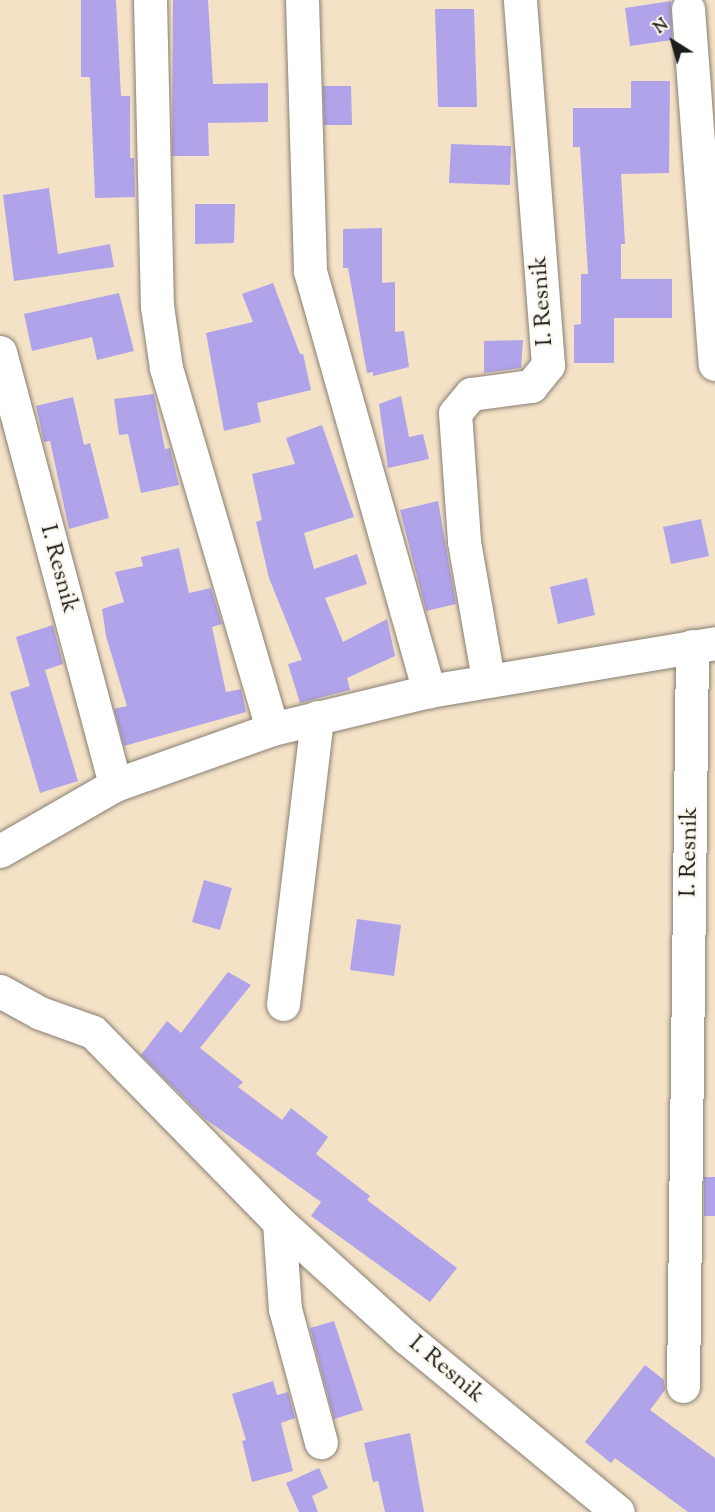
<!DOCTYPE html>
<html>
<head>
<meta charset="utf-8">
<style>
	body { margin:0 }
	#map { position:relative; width:715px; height:1512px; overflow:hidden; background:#f4e2c7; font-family:"Sorts Mill Goudy",serif }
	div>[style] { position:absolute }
	.building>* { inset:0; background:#b0a3e9 }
	.roads { filter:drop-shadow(0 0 2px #887f72) drop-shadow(0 0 2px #887f72) }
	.minor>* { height:33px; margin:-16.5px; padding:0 16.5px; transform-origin:16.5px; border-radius:16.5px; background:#fff }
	span { translate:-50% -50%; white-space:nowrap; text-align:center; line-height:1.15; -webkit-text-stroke:4.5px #fbf7ec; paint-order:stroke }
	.street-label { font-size:24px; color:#1c1c1c }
	.north { position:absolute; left:643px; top:12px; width:60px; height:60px; -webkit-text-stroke:4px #fbf7ec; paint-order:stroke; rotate:323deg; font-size:16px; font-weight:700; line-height:24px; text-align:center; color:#1c1c1c }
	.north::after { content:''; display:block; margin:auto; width:21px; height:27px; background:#1c1c1c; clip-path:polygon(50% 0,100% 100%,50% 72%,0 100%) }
</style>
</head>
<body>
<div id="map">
	<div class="building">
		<i style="clip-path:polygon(81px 0,116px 0,121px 96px,130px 96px,130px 158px,134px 158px,135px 197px,95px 198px,90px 77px,81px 77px)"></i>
		<i style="clip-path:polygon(173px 0,208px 0,213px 84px,268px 83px,268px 122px,208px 123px,209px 156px,172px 156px)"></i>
		<i style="clip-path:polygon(671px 1px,672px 40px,630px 46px,625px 8px)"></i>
		<i style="clip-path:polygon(435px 9px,474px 9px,477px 107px,438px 107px)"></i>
		<i style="clip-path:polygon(631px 81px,670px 81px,669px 173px,621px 174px,625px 244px,621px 244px,621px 279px,672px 279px,672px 318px,614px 318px,614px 363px,574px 363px,574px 325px,581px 324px,581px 274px,588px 274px,580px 147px,573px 147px,573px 108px,631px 108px)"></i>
		<i style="clip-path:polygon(323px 86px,351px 86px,352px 125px,324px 125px)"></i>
		<i style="clip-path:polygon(451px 144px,511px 146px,510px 185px,449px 183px)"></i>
		<i style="clip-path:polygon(49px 188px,58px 254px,110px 244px,114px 267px,14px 281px,3px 195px)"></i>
		<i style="clip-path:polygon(195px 204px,235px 204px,234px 243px,195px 244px)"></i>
		<i style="clip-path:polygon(382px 228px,382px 283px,395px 282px,395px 332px,404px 331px,409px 367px,373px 376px,373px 372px,367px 373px,348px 268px,343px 268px,343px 229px)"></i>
		<i style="clip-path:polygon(273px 283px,300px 354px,303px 354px,311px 390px,257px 403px,261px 422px,224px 431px,206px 333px,253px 322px,242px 294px)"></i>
		<i style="clip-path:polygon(119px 293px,134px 351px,97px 360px,92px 337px,32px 351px,24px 314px)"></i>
		<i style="clip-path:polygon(523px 340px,521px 368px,484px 373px,484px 341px)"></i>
		<i style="clip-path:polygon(154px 394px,165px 449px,170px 448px,179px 485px,141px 493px,128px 434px,119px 435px,114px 399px)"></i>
		<i style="clip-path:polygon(401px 396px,409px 437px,423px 434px,429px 459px,388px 468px,379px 404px)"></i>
		<i style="clip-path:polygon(73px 397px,84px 445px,90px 443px,109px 518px,69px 529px,50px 441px,44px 442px,36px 406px)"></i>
		<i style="clip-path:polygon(322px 425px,354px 517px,304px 533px,314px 569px,357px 554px,367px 584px,325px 598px,343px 642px,387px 619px,395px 656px,347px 678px,350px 690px,300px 703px,288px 664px,302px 660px,269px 578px,256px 522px,262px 520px,252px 474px,295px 464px,286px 438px)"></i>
		<i style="clip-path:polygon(438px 501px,456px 604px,426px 611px,400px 510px)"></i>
		<i style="clip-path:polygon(701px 519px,709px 556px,671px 564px,663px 527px)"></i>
		<i style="clip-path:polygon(179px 548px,189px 593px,211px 588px,222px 624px,212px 627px,226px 692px,241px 689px,246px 712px,124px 746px,114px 709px,127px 706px,106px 636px,102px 609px,124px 602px,115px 572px,143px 566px,141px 557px)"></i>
		<i style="clip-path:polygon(587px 578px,595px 615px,558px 624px,550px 587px)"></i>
		<i style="clip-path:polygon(53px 625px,63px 664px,45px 670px,78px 781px,40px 793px,10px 692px,30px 686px,16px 637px)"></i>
		<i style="clip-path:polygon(204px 880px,232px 888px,220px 930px,192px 922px)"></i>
		<i style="clip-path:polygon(357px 919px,401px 925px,394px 976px,350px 970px)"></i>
		<i style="clip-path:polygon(228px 972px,251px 985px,200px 1048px,243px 1082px,238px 1087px,282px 1120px,291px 1108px,328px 1137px,316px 1154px,370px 1196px,367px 1200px,457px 1268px,430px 1302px,311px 1216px,321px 1202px,204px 1118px,141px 1055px,167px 1021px,181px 1033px)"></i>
		<i style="clip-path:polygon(704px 1177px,715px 1177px,715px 1216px,704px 1216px)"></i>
		<i style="clip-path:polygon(334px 1321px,363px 1410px,334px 1419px,310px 1328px)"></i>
		<i style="clip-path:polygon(645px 1365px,664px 1380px,665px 1390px,650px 1410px,715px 1458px,715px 1512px,688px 1512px,615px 1458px,611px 1463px,585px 1442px)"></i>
		<i style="clip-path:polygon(273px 1381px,277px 1395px,288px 1392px,295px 1418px,281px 1423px,293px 1471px,252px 1482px,242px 1441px,246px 1440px,232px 1394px)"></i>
		<i style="clip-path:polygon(410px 1433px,424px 1512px,385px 1512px,378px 1481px,373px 1482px,364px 1443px)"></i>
		<i style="clip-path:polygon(319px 1468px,328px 1488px,312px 1496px,318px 1512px,299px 1512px,286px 1483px)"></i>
	</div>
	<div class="roads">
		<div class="minor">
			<i style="left:150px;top:0;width:306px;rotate:88.7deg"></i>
			<i style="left:157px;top:306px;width:63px;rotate:81.7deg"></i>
			<i style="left:166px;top:368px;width:376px;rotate:73.6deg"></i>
			<i style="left:302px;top:0;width:271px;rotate:88.3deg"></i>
			<i style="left:310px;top:271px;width:437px;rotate:74.2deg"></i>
			<i style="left:688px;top:9px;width:356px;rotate:85.7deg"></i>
			<i style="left:0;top:352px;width:448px;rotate:75.1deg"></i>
			<i style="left:488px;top:679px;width:140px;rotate:-99.9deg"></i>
			<i style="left:464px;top:541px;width:128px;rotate:-94deg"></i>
			<i style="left:455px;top:413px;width:25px;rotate:-50deg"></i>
			<i style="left:471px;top:394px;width:61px;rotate:-7.6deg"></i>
			<i style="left:531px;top:386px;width:27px;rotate:-51deg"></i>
			<i style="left:548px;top:365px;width:366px;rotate:-94.4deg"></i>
			<i style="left:0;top:851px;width:133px;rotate:-29.9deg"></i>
			<i style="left:115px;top:785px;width:167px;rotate:-19.6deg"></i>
			<i style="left:272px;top:729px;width:162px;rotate:-13.6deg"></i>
			<i style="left:429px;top:691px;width:290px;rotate:-9.5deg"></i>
			<i style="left:0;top:991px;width:46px;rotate:28.8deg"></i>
			<i style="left:40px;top:1013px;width:56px;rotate:19.7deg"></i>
			<i style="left:93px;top:1032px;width:266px;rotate:45.6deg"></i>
			<i style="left:279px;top:1222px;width:173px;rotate:42.2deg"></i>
			<i style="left:407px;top:1338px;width:273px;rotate:39.5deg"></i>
			<i style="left:283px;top:1004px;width:289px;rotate:-83.2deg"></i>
			<i style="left:279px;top:1222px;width:87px;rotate:86.1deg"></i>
			<i style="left:285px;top:1309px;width:138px;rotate:74.9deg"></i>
			<i style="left:683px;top:1386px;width:740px;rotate:-89.3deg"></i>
		</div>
	</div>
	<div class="street-label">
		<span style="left:543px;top:301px;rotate:-94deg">I. Resnik</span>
		<span style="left:58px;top:569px;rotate:75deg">I. Resnik</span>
		<span style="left:690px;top:852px;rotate:-89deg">I. Resnik</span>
		<span style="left:446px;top:1370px;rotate:40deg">I. Resnik</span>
	</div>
	<div class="north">N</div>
</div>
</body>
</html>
